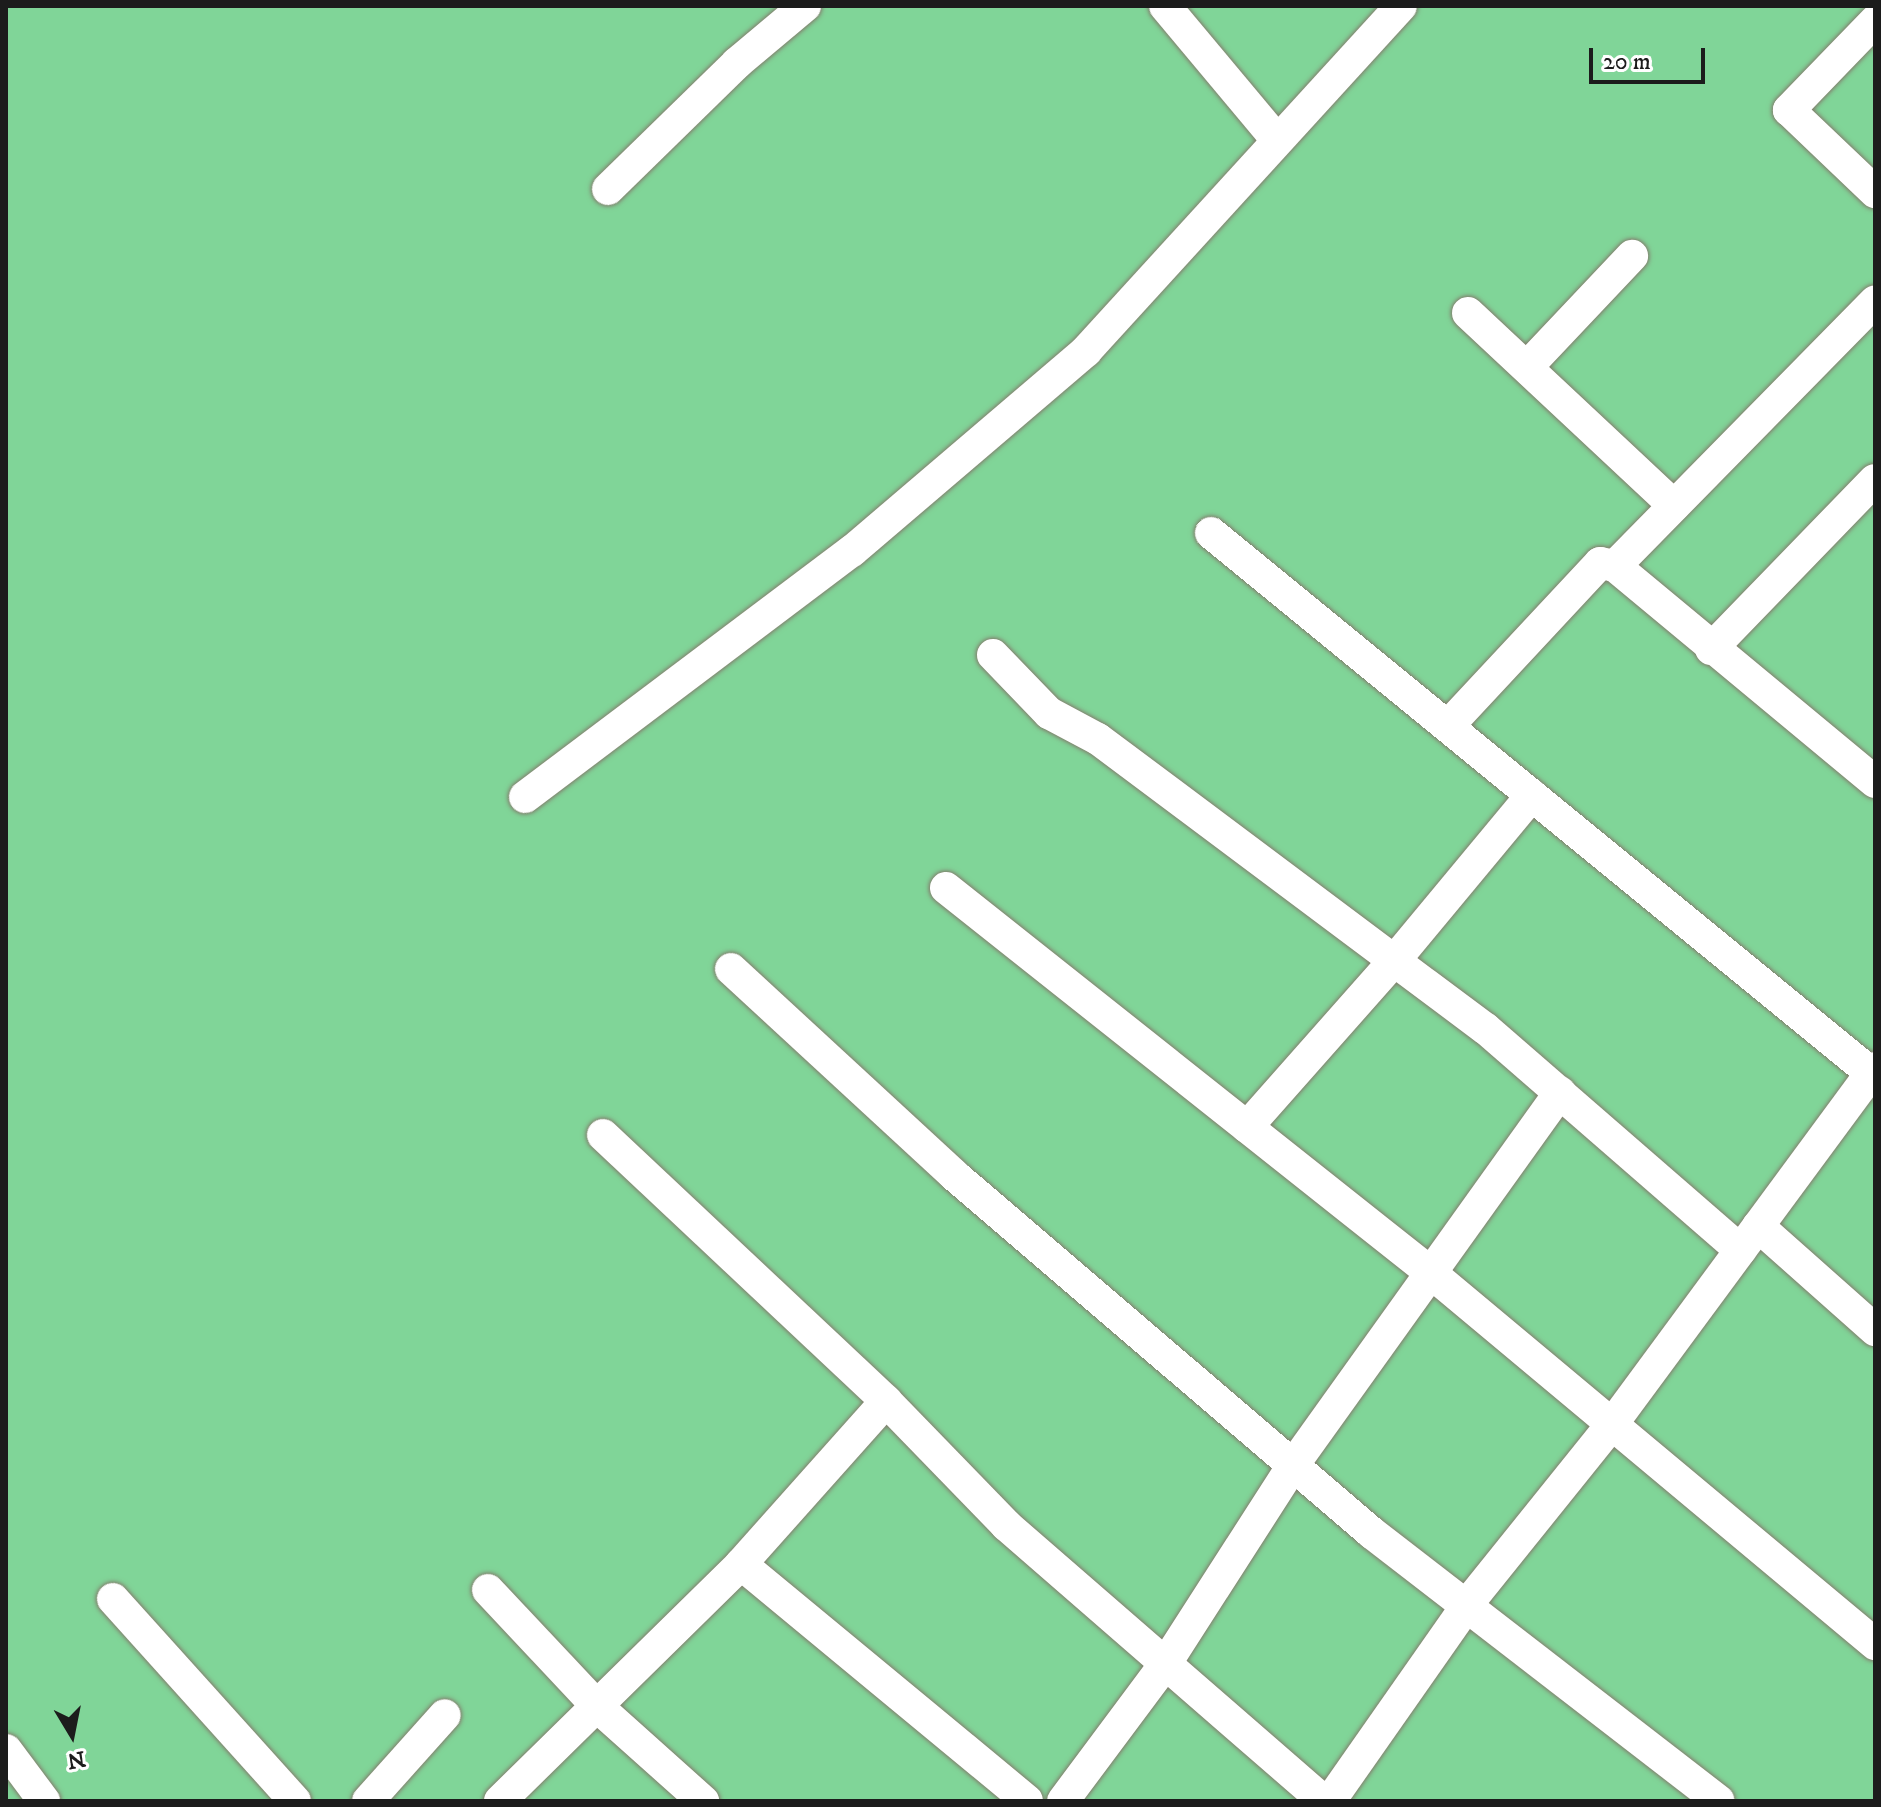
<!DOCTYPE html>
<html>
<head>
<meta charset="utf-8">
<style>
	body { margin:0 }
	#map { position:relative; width:1881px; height:1807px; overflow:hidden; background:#e8e1be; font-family:"IM FELL DW Pica",serif }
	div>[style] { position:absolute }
	.green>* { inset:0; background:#80d598 }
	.roads { filter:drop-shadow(0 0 2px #827e6d) drop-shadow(0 0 2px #827e6d) }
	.street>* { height:32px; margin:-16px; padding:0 16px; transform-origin:16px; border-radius:16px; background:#fff }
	span { translate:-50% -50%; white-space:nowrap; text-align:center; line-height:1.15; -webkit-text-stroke:7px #fff; paint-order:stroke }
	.frame { position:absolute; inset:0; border:8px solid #1c1c1c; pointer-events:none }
	.north { position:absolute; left:32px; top:1695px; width:80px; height:80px; -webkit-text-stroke:6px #fff; paint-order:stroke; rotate:170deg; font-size:22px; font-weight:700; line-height:32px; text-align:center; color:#1c1c1c }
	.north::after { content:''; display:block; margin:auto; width:28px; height:36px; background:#1c1c1c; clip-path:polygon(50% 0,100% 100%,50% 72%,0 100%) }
	.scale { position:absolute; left:1589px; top:48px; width:116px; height:36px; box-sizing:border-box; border:4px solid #1c1c1c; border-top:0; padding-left:10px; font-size:24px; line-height:28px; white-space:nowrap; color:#1c1c1c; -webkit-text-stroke:6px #fff; paint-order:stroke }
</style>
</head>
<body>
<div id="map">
	<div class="green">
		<i style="clip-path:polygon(6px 6px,1875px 6px,1875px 1801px,6px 1801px)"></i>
	</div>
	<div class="roads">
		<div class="street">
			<i style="left:1165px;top:6px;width:175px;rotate:50.1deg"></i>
			<i style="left:1875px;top:21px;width:124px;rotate:134deg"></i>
			<i style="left:1789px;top:110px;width:119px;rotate:43.6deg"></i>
			<i style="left:608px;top:189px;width:180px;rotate:-44.3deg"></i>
			<i style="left:737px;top:63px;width:89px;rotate:-40deg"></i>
			<i style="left:1468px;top:313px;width:282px;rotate:43.1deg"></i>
			<i style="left:1527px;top:367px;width:153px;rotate:-46.6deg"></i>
			<i style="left:1211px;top:533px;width:853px;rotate:39.29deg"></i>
			<i style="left:1615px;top:566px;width:371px;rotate:-45.5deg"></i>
			<i style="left:1711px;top:649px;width:235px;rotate:-45.9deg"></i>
			<i style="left:993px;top:655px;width:81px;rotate:46deg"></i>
			<i style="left:1049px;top:713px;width:55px;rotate:28deg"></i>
			<i style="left:1098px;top:739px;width:484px;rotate:36.8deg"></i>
			<i style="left:1486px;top:1029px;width:337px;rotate:41deg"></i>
			<i style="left:1448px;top:726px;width:223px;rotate:-47deg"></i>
			<i style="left:1600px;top:563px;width:15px;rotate:11deg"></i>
			<i style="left:1615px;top:566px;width:338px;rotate:39.7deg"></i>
			<i style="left:525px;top:797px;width:409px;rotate:-37deg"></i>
			<i style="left:852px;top:551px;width:308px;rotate:-40.5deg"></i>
			<i style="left:1086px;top:351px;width:467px;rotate:-47.6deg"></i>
			<i style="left:946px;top:888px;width:619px;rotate:38.44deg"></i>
			<i style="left:1431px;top:1273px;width:579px;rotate:39.88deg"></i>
			<i style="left:731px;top:969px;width:304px;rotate:42.7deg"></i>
			<i style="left:954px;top:1175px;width:550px;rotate:40.58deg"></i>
			<i style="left:1372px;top:1533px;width:438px;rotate:37.7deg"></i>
			<i style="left:1247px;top:1127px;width:223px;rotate:-48.5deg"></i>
			<i style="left:1395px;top:960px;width:214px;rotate:-50.3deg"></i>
			<i style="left:603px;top:1135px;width:388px;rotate:43.2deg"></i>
			<i style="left:886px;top:1401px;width:173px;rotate:45.9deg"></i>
			<i style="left:1006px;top:1525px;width:420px;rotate:41deg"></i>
			<i style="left:1758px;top:1226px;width:157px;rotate:41.6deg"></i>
			<i style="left:741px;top:1564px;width:371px;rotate:39.6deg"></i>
			<i style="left:488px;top:1590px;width:162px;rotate:46.8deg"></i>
			<i style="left:599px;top:1708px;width:140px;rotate:41.8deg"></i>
			<i style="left:113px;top:1599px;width:272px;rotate:48deg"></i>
			<i style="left:6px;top:1750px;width:64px;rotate:53.3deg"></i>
			<i style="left:368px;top:1801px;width:115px;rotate:-48.2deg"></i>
			<i style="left:500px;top:1801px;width:338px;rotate:-44.5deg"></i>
			<i style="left:741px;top:1564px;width:218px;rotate:-48.3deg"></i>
			<i style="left:1063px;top:1801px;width:172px;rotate:-53.3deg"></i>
			<i style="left:1166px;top:1663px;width:237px;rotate:-57.3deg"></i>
			<i style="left:1294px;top:1464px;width:457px;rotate:-54.4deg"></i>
			<i style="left:1330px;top:1801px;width:249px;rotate:-55deg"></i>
			<i style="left:1473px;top:1597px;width:223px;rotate:-51.2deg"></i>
			<i style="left:1613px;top:1423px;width:441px;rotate:-53.6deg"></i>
		</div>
	</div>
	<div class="frame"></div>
	<div class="north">N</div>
	<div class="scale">20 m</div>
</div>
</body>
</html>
